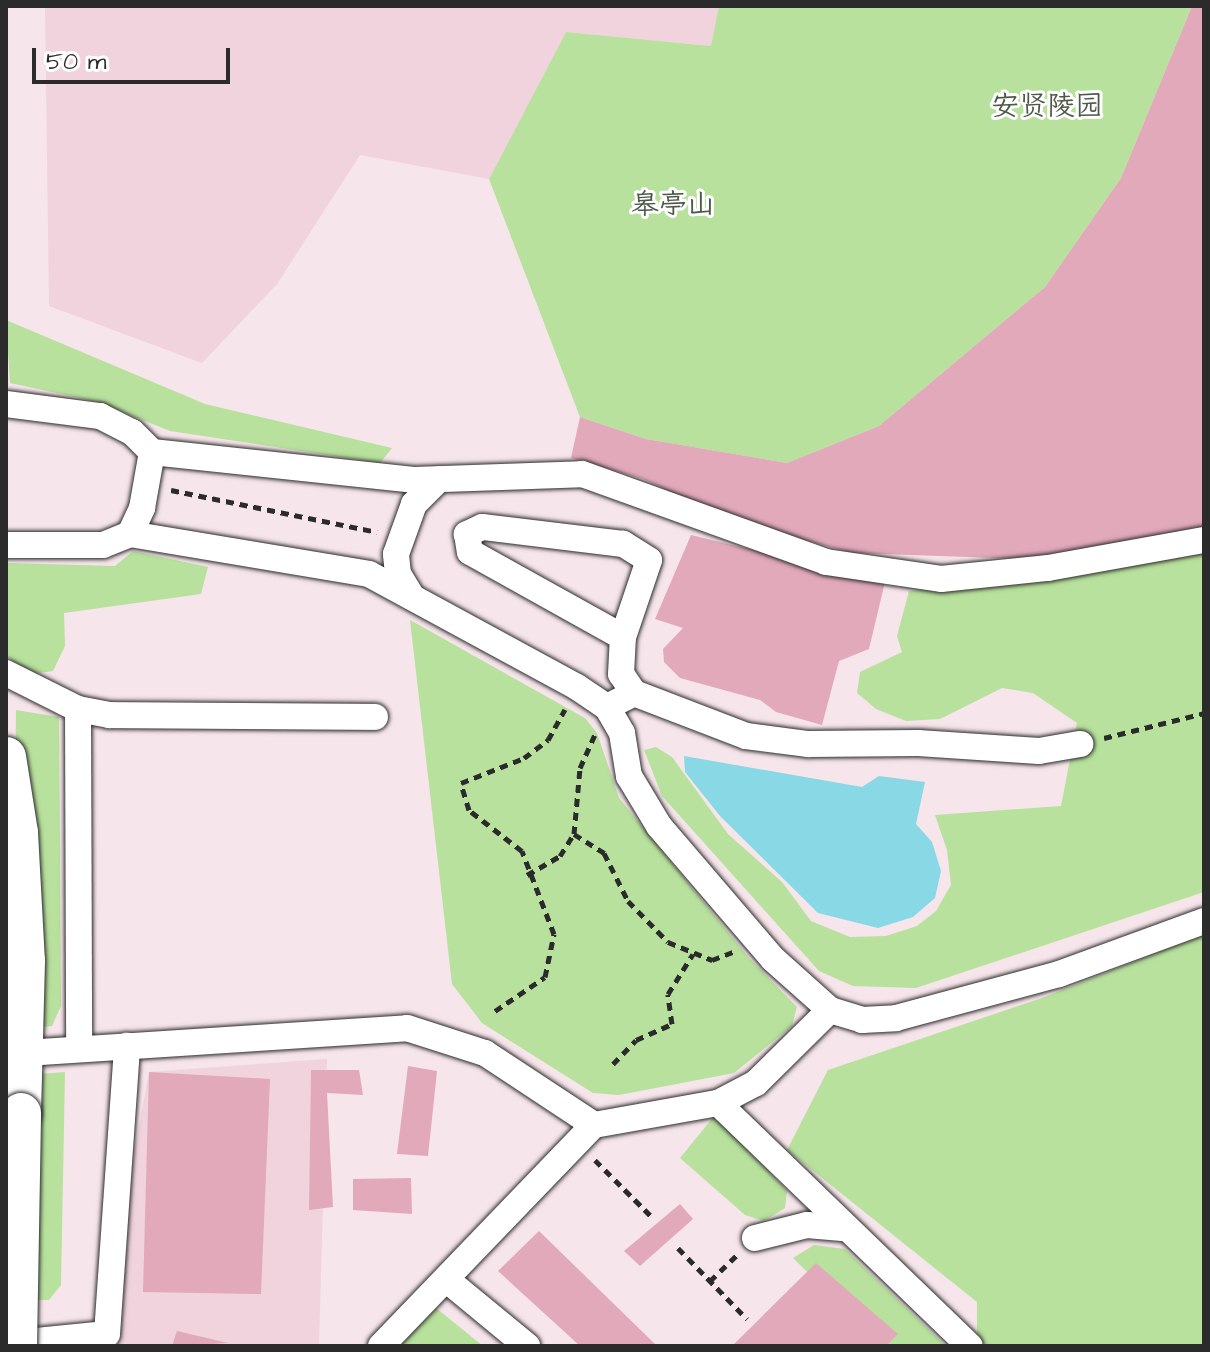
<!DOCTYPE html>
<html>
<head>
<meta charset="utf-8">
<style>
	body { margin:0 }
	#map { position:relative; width:1210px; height:1352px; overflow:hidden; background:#f6e5ea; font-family:"Architects Daughter","LXGW WenKai TC",sans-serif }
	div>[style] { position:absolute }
	.built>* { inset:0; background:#f0d3dc }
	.green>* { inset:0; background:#b8e19d }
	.water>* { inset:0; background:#89d8e5 }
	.building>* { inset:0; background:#e2a9ba }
	.path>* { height:5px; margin-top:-2.5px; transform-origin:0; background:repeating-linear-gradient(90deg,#2b2b2b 0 8px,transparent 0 14px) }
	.roads { filter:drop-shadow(0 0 2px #2b2b2b) drop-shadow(0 0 2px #2b2b2b) }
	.minor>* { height:26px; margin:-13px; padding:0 13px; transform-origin:13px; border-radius:13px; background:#fff }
	.highway>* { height:40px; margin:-20px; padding:0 20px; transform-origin:20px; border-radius:20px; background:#fff }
	.bridges { filter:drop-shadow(0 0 2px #2b2b2b) drop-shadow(0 0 2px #2b2b2b) }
	.highway-bridge>* { height:40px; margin:-20px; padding:0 20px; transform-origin:20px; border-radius:20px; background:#fff }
	span { translate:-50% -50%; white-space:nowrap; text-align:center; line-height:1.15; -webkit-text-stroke:6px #fff; paint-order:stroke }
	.park-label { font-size:28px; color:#4e5848 }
	.frame { position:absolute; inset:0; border:8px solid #2b2b2b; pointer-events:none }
	.scale { position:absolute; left:32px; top:48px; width:198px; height:36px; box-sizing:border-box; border:4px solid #2b2b2b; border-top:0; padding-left:10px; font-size:24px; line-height:28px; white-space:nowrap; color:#2b2b2b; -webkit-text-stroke:6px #fff; paint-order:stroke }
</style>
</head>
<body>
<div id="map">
	<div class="built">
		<i style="clip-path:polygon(45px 6px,719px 6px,711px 46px,566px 32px,489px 179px,360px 155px,277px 284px,202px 363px,49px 306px)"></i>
		<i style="clip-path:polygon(327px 1059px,319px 1346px,99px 1346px,149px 1072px)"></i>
	</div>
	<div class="green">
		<i style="clip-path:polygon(719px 6px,1192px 6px,1121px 178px,1045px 287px,879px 426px,787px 463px,646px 439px,580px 417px,489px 179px,566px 32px,711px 46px)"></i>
		<i style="clip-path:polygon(6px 320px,205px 404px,392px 448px,380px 463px,170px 431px,98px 402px,10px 383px)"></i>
		<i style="clip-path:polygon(1204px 548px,1204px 892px,916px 988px,853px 986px,819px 971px,662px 796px,644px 750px,656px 747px,672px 757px,728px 834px,782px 882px,811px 921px,850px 937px,886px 936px,917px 926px,936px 911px,951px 885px,947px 850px,935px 815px,1061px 806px,1077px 723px,1033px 693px,1002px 688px,940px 719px,906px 721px,876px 709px,857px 693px,860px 672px,902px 652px,897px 636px,909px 591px,1113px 568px)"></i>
		<i style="clip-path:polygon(133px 551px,208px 567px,201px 594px,64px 613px,65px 646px,53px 671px,31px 674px,6px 656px,6px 563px,115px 566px)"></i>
		<i style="clip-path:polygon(410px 620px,585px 718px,597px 733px,619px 798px,749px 958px,797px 1007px,792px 1026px,734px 1073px,619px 1095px,593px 1093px,482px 1023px,452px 984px)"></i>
		<i style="clip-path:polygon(16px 710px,59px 717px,61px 1006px,52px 1026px,32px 1028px,13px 1017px)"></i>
		<i style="clip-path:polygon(1204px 934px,1204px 1346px,977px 1346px,977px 1302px,787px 1150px,828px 1070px,1042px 998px)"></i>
		<i style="clip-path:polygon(65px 1072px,61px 1285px,49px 1300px,25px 1300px,13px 1076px)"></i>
		<i style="clip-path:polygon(715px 1115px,787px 1191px,785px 1208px,764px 1221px,745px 1215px,680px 1158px)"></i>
		<i style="clip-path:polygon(814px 1245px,845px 1249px,946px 1346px,883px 1346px,793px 1258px)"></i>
		<i style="clip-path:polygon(436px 1308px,483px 1346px,369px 1346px)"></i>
	</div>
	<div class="water">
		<i style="clip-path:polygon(684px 756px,862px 787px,879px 776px,925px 782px,916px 824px,932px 842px,941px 871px,935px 898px,913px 917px,878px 928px,818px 913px,720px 816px,685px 772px)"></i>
	</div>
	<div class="building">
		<i style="clip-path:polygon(1192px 6px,1204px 6px,1204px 532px,1080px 561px,853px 553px,733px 521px,643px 479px,571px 458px,580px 417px,646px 439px,787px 463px,879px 426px,1045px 287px,1121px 178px)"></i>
		<i style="clip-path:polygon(691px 535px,885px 582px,869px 649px,839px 661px,822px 725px,776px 712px,760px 700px,680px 678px,664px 662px,663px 649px,683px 628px,655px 619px)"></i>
		<i style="clip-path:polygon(408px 1066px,437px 1071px,428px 1156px,397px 1154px)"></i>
		<i style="clip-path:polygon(311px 1070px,359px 1070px,363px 1095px,327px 1093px,333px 1207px,309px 1210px)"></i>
		<i style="clip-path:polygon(149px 1072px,270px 1079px,261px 1294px,143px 1292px)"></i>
		<i style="clip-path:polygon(411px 1178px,412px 1214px,353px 1210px,353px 1179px)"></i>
		<i style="clip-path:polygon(680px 1204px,693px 1219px,640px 1266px,624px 1251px)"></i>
		<i style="clip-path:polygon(539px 1231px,657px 1346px,580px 1346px,498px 1271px)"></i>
		<i style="clip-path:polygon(816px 1263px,898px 1334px,886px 1346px,732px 1346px)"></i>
		<i style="clip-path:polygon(177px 1331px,228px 1343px,172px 1346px)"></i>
	</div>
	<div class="path">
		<i style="left:171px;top:490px;width:210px;rotate:11.5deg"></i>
		<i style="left:1104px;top:738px;width:103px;rotate:-14deg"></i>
		<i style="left:574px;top:834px;width:36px;rotate:32deg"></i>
		<i style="left:604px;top:853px;width:54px;rotate:63.4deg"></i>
		<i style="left:628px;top:901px;width:57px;rotate:45.7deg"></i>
		<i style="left:668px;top:942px;width:48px;rotate:22.2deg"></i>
		<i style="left:712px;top:960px;width:25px;rotate:-21deg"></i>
		<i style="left:527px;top:875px;width:38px;rotate:-30deg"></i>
		<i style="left:560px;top:856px;width:26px;rotate:-58deg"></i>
		<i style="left:574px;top:834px;width:66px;rotate:-84.8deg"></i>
		<i style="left:580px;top:768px;width:36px;rotate:-66deg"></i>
		<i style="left:495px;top:1011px;width:60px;rotate:-34.2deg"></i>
		<i style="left:545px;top:977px;width:44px;rotate:-78.2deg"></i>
		<i style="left:554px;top:934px;width:89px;rotate:-111.1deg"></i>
		<i style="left:522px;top:851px;width:67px;rotate:-142.3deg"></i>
		<i style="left:469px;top:810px;width:28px;rotate:-107deg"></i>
		<i style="left:461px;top:783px;width:68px;rotate:-21.6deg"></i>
		<i style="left:524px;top:758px;width:30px;rotate:-37deg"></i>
		<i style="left:548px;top:740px;width:35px;rotate:-61deg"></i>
		<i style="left:613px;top:1064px;width:33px;rotate:-46deg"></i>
		<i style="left:636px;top:1040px;width:39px;rotate:-24deg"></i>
		<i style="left:672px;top:1024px;width:30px;rotate:-98deg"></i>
		<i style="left:668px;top:994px;width:47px;rotate:-58deg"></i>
		<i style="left:595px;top:1160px;width:79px;rotate:45deg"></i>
		<i style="left:678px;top:1248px;width:99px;rotate:45.8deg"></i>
		<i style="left:710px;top:1281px;width:39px;rotate:-44deg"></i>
	</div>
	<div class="roads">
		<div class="minor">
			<i style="left:6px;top:404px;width:95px;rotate:7.3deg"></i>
			<i style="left:100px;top:416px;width:36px;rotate:27deg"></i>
			<i style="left:132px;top:432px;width:28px;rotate:45deg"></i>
			<i style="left:152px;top:452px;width:263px;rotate:6.1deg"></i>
			<i style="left:414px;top:480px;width:168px;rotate:-2deg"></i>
			<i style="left:582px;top:474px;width:259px;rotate:19.8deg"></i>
			<i style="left:826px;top:562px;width:116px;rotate:8.4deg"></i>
			<i style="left:941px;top:579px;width:108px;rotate:-5.9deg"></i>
			<i style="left:1048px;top:568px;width:158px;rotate:-10.2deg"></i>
			<i style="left:130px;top:534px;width:29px;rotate:-65deg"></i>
			<i style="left:142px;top:508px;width:57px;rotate:-79.9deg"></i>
			<i style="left:6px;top:545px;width:97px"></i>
			<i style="left:103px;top:545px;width:29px;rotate:-22deg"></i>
			<i style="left:130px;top:534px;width:242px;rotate:9.5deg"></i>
			<i style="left:369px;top:574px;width:237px;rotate:28.5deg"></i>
			<i style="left:577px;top:687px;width:36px;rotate:34deg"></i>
			<i style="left:607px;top:707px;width:30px;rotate:60deg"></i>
			<i style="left:622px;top:733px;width:44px;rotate:80.8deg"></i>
			<i style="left:629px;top:776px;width:58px;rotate:59deg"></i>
			<i style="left:659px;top:826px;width:175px;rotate:49.4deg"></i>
			<i style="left:773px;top:959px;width:76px;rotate:41.8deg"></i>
			<i style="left:830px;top:1010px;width:34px;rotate:17deg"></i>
			<i style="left:862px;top:1020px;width:34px;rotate:-3deg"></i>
			<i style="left:896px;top:1018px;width:169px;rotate:-15.1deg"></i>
			<i style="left:1059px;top:974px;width:154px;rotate:-20.1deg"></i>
			<i style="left:412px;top:597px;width:27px;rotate:-121deg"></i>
			<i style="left:398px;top:574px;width:20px;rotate:-96deg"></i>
			<i style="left:396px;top:554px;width:53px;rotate:-70.2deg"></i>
			<i style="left:414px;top:504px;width:35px;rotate:-45deg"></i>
			<i style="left:6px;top:673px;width:80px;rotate:26.6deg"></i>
			<i style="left:78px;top:709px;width:32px;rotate:11deg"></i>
			<i style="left:109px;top:715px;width:266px;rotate:0.4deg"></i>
			<i style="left:634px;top:693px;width:120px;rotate:21deg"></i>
			<i style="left:746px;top:736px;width:63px;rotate:7.4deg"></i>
			<i style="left:808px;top:744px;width:110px;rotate:-0.5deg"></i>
			<i style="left:918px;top:743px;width:121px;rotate:3.8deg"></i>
			<i style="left:1039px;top:751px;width:42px;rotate:-9.7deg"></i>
			<i style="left:607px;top:707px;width:30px;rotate:-27deg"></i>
			<i style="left:634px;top:693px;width:23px;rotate:-124deg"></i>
			<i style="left:621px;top:674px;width:37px;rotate:-87deg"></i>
			<i style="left:623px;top:637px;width:81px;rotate:-71.3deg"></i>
			<i style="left:649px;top:560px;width:31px;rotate:-148deg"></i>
			<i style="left:623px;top:544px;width:142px;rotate:-173.1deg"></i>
			<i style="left:482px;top:527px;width:17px;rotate:155deg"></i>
			<i style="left:467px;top:534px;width:18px;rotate:81deg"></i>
			<i style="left:470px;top:552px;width:175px;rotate:29.1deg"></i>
			<i style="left:78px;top:709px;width:340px;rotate:89.8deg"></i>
			<i style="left:10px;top:1054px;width:398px;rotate:-3.7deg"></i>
			<i style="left:407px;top:1028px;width:82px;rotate:17.8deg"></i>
			<i style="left:485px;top:1053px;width:131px;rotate:33.4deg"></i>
			<i style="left:594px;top:1125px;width:126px;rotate:-10.1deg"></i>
			<i style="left:718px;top:1103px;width:43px;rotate:-27.8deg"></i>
			<i style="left:756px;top:1083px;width:104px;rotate:-44.6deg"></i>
			<i style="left:718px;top:1103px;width:350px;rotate:44deg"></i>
			<i style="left:755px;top:1238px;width:54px;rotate:-14deg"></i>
			<i style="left:807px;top:1225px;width:38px;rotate:5deg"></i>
			<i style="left:447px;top:1280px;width:104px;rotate:39.5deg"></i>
			<i style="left:6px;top:1344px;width:101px;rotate:-5.7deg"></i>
			<i style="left:107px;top:1334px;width:289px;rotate:-86deg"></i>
			<i style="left:381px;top:1346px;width:307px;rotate:-46.1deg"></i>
		</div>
		<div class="highway">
			<i style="left:6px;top:757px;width:77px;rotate:81deg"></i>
			<i style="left:18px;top:833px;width:128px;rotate:86.9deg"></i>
			<i style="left:25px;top:961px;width:152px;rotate:91.5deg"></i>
		</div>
	</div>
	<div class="bridges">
		<div class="highway-bridge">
			<i style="left:17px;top:1346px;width:233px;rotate:-89deg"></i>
		</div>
	</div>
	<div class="park-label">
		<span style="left:1047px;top:107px">安贤陵园</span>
		<span style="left:673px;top:205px">皋亭山</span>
	</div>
	<div class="frame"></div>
	<div class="scale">50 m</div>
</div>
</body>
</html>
